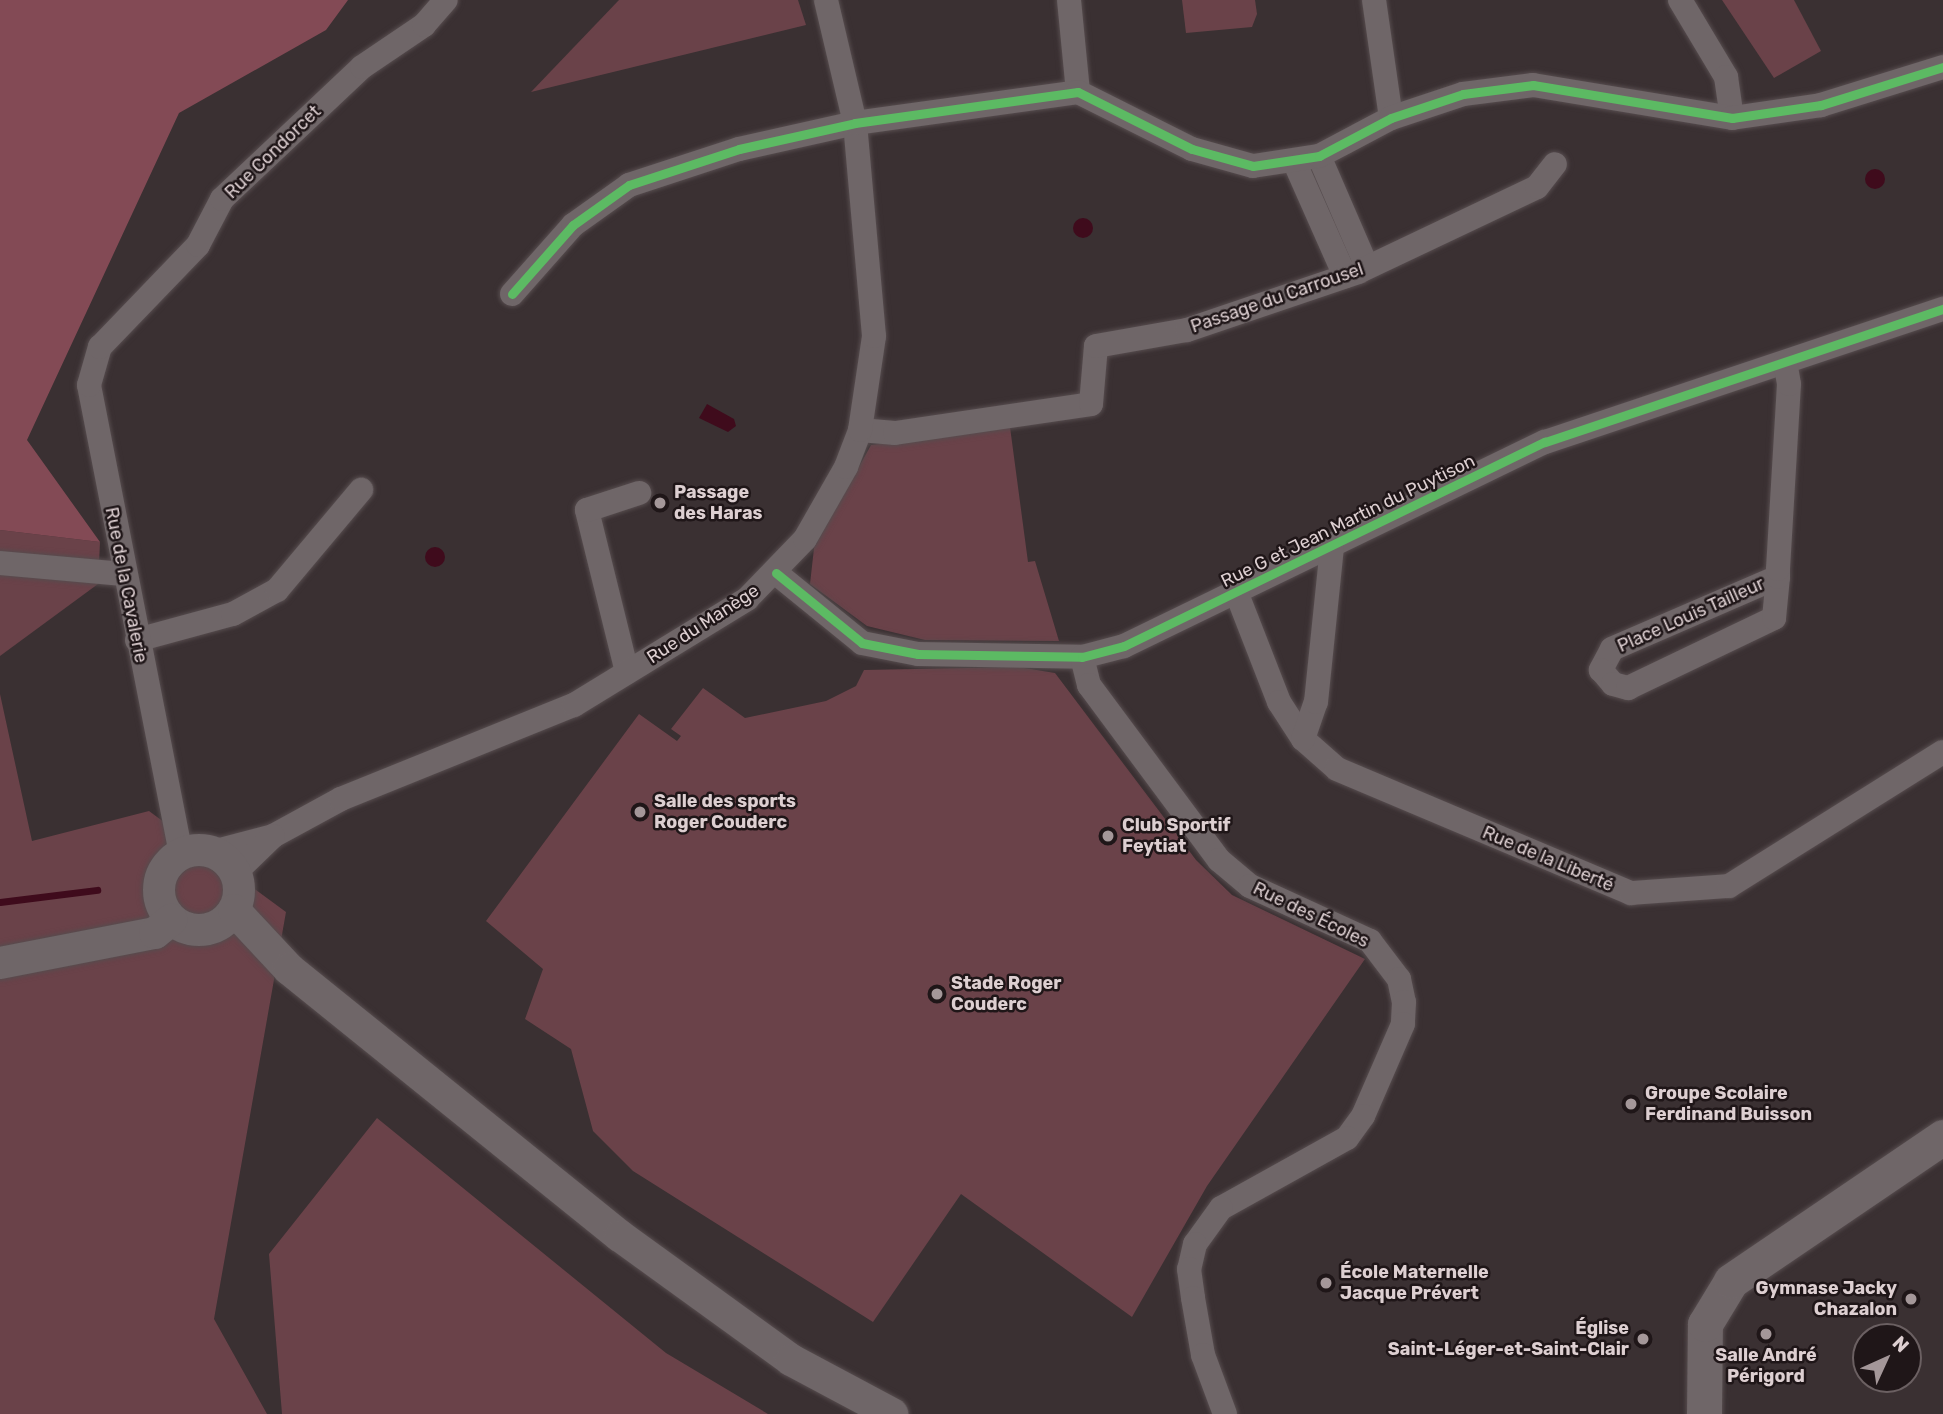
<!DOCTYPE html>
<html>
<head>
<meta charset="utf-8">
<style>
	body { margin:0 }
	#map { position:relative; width:1943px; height:1414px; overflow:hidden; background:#3a3032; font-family:Rubik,sans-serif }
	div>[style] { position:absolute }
	.green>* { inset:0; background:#6a4249 }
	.forest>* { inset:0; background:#834a55 }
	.water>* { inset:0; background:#3f0b1c }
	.round { border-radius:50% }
	.stream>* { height:7px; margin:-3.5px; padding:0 3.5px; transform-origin:3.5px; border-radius:3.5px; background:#3f0b1c }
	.roads { filter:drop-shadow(0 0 2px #564c4e) drop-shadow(0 0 2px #564c4e) }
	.minor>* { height:24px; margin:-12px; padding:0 12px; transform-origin:12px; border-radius:12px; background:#6f6668 }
	.tertiary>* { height:32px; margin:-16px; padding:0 16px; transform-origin:16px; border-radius:16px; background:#6f6668 }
	.tertiary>.ring { margin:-16px; padding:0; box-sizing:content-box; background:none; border:32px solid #6f6668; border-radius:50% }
	.secondary>* { height:35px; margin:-17.5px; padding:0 17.5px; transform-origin:17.5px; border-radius:17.5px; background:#6f6668 }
	.cycleway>* { height:9px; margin:-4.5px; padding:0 4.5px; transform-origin:4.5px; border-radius:4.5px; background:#5cba63 }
	.dots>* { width:19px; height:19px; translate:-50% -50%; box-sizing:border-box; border:4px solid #1f1618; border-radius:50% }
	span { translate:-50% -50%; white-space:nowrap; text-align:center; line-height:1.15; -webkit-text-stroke:5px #1f1618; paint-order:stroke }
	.street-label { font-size:18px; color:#ddcfd1 }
	.poi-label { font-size:18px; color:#ddcfd1; font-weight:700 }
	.left { translate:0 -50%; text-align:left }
	.right { translate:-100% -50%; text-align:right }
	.north { position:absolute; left:1852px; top:1323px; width:70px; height:70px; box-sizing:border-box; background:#1f1618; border:2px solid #6b6062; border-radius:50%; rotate:45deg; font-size:19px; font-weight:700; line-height:28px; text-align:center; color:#ddcfd1 }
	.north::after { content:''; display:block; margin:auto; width:24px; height:32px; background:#a49799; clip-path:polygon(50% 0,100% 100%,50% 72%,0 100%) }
</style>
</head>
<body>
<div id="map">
	<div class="green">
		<i style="clip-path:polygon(619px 0,798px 0,806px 25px,531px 92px)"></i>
		<i style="clip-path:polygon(1182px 0,1255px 0,1257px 14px,1252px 27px,1186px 33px)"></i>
		<i style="clip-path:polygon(1722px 0,1794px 0,1821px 51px,1774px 78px)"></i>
		<i style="clip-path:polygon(1010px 427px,1028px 562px,1035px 561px,1059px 641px,925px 640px,867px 626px,810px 584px,814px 548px,871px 445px)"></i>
		<i style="clip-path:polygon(0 530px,100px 542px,98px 584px,0 656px)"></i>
		<i style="clip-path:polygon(1018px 667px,1055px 673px,1196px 860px,1232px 895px,1365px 959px,1207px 1186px,1132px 1317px,961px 1194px,873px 1322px,633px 1171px,593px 1131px,571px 1049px,525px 1019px,543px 969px,486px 921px,639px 714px,677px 741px,681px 736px,671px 729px,703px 688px,745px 718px,826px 701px,856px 686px,864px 670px)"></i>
		<i style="clip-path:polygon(0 694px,32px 841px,149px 811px,286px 912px,214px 1319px,267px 1414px,0 1414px)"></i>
		<i style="clip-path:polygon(377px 1118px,666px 1353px,768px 1414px,282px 1414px,269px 1254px)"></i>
	</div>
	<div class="forest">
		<i style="clip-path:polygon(0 0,348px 0,326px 30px,179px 113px,27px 440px,100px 542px,0 530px)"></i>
	</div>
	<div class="water">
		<i class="round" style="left:1865px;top:169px;width:20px;height:20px"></i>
		<i class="round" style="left:1073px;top:218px;width:20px;height:20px"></i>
		<i style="clip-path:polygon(707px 404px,734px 419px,736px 426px,728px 432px,699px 418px)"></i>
		<i class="round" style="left:425px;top:547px;width:20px;height:20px"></i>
	</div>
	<div class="stream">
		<i style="left:0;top:902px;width:98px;rotate:-7.1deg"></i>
	</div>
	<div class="roads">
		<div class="minor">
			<i style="left:1069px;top:0;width:92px;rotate:84.4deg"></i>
			<i style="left:1374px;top:0;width:119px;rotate:81.8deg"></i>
			<i style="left:1680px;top:0;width:90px;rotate:59.1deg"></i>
			<i style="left:1726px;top:77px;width:41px;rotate:81.7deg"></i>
			<i style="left:1319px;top:156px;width:121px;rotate:66.6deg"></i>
			<i style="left:1294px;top:161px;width:126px;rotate:66.1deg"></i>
			<i style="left:512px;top:294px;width:92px;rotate:-48.5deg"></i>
			<i style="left:573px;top:225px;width:69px;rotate:-35.5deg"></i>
			<i style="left:629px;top:185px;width:116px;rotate:-18.1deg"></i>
			<i style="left:739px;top:149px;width:119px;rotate:-12.6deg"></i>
			<i style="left:855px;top:123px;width:225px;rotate:-7.9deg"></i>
			<i style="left:1078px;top:92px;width:127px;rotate:26.6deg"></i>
			<i style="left:1192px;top:149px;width:63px;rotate:15.6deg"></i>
			<i style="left:1253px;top:166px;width:67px;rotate:-8.6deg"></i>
			<i style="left:1319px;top:156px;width:81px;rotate:-27.8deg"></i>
			<i style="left:1391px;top:118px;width:76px;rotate:-18.4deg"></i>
			<i style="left:1463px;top:94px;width:71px;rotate:-7.3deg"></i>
			<i style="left:1533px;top:85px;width:202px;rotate:9.4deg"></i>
			<i style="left:1732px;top:118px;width:90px;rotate:-8.3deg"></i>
			<i style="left:1821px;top:105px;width:128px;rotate:-17.3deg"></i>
			<i style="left:860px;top:430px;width:35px;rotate:5deg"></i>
			<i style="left:895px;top:433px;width:198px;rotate:-8.4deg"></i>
			<i style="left:1091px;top:404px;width:58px;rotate:-85.1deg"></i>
			<i style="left:1096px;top:346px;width:92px;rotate:-10deg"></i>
			<i style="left:1187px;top:330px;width:181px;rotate:-18.7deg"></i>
			<i style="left:1358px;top:272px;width:198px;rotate:-25.4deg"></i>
			<i style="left:1537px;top:187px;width:29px;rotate:-52deg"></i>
			<i style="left:0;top:563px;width:123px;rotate:5.1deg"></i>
			<i style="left:776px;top:573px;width:111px;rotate:39.1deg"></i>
			<i style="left:862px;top:643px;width:57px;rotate:11.1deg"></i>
			<i style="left:918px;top:654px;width:164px;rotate:1deg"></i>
			<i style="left:1082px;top:657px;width:43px;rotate:-14.7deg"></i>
			<i style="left:1124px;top:646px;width:468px;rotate:-25.9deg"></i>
			<i style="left:1545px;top:442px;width:420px;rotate:-18.5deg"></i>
			<i style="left:1778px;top:577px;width:181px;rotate:156.6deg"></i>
			<i style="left:1612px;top:649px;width:24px;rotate:118deg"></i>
			<i style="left:1601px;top:670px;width:18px;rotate:49deg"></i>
			<i style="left:1613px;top:684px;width:16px;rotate:15deg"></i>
			<i style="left:1628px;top:688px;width:162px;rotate:-25.6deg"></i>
			<i style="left:1774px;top:618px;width:41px;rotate:-84.4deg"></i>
			<i style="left:1778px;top:577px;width:8px;rotate:-90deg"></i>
			<i style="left:1778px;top:569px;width:185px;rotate:-86.6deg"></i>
			<i style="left:1789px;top:384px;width:22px;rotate:-100deg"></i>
			<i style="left:1237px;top:594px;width:116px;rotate:68.7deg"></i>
			<i style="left:1279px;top:702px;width:44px;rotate:57deg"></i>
			<i style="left:1303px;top:739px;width:45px;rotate:41.4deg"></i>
			<i style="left:1337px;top:769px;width:319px;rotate:22.9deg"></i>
			<i style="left:1631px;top:893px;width:98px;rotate:-4.1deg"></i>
			<i style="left:1729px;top:886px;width:252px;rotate:-32.1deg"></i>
			<i style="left:137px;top:640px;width:99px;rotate:-15.2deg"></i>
			<i style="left:233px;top:614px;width:50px;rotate:-28.6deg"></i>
			<i style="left:277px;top:590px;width:131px;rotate:-50deg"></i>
			<i style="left:1082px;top:657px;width:29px;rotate:76deg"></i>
			<i style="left:1089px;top:685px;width:218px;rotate:53.4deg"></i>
			<i style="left:1219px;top:860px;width:40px;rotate:40deg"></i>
			<i style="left:1250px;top:886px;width:132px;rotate:24.6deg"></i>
			<i style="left:1370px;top:941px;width:48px;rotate:52.7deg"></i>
			<i style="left:1399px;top:979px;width:24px;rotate:78deg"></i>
			<i style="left:1404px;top:1002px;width:22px;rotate:93deg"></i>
			<i style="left:1403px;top:1024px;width:100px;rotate:113.5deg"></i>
			<i style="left:1363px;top:1116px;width:27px;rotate:126deg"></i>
			<i style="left:1347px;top:1138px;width:144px;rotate:150.9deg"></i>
			<i style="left:1221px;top:1208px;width:44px;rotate:125.8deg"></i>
			<i style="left:1195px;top:1244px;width:26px;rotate:103deg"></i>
			<i style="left:1189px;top:1269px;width:29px;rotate:82deg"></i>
			<i style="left:1193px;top:1298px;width:58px;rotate:80deg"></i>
			<i style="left:1203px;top:1355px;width:63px;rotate:69.6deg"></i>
			<i style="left:627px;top:672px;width:167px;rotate:-103.9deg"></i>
			<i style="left:587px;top:510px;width:55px;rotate:-18.1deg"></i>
			<i style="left:1303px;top:739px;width:39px;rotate:-71deg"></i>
			<i style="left:1316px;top:702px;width:155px;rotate:-84.1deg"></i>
			<i style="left:212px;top:852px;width:63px;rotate:-14.7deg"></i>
			<i style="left:273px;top:836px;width:77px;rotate:-28.6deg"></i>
			<i style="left:341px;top:799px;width:251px;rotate:-22deg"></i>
			<i style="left:574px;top:705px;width:203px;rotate:-31.5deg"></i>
			<i style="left:747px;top:599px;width:83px;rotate:-46deg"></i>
			<i style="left:805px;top:539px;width:83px;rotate:-60.3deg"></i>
			<i style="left:846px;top:467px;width:40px;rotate:-69deg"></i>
			<i style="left:860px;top:430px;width:95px;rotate:-81.5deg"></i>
			<i style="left:874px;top:336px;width:214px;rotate:-95.1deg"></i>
			<i style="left:855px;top:123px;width:126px;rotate:-103.3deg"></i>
			<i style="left:181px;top:854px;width:478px;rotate:-101.1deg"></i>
			<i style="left:89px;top:385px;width:40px;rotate:-74deg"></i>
			<i style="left:100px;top:347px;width:141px;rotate:-46.1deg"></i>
			<i style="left:198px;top:245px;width:52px;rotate:-62.4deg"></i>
			<i style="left:222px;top:199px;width:192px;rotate:-43.3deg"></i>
			<i style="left:362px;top:67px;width:75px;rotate:-34.1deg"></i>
			<i style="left:424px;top:25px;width:33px;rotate:-49deg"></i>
			<i style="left:235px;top:873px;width:53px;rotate:-44.2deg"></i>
		</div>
		<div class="tertiary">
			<i class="ring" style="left:159px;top:850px;width:48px;height:48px"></i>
			<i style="left:234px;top:910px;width:81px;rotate:47deg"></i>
			<i style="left:289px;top:969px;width:425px;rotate:38.9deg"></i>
			<i style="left:620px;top:1236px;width:211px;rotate:35.9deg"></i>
			<i style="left:791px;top:1360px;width:115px;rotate:28.1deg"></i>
			<i style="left:0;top:963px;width:158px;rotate:-11deg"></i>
			<i style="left:155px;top:933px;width:21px;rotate:-39deg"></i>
		</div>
		<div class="secondary">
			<i style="left:1704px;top:1414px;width:90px;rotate:-89.4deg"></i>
			<i style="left:1705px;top:1324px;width:50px;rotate:-58.8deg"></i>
			<i style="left:1731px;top:1281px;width:256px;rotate:-34.2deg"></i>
		</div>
	</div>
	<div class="cycleway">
		<i style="left:512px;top:294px;width:92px;rotate:-48.5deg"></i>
		<i style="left:573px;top:225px;width:69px;rotate:-35.5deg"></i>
		<i style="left:629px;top:185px;width:116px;rotate:-18.1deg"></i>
		<i style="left:739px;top:149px;width:119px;rotate:-12.6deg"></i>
		<i style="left:855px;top:123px;width:225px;rotate:-7.9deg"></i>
		<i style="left:1078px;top:92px;width:127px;rotate:26.6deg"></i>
		<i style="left:1192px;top:149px;width:63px;rotate:15.6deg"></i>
		<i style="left:1253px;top:166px;width:67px;rotate:-8.6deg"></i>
		<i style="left:1319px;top:156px;width:81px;rotate:-27.8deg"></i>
		<i style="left:1391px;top:118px;width:76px;rotate:-18.4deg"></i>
		<i style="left:1463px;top:94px;width:71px;rotate:-7.3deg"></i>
		<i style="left:1533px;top:85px;width:202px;rotate:9.4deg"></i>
		<i style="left:1732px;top:118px;width:90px;rotate:-8.3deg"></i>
		<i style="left:1821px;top:105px;width:128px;rotate:-17.3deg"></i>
		<i style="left:776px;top:573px;width:111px;rotate:39.1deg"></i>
		<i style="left:862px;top:643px;width:57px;rotate:11.1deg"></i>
		<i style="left:918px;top:654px;width:164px;rotate:1deg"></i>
		<i style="left:1082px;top:657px;width:43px;rotate:-14.7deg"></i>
		<i style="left:1124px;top:646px;width:468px;rotate:-25.9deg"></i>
		<i style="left:1545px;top:442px;width:420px;rotate:-18.5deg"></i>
	</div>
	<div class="dots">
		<i style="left:660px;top:503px;background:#a49799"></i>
		<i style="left:640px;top:812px;background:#a49799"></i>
		<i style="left:1108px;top:836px;background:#a49799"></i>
		<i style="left:937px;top:994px;background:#a49799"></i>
		<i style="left:1631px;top:1104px;background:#a49799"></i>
		<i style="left:1326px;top:1283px;background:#a49799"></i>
		<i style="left:1911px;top:1299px;background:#a49799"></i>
		<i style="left:1766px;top:1334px;background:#a49799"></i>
		<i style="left:1643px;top:1339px;background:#a49799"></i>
	</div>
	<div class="street-label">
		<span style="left:273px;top:152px;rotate:-44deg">Rue Condorcet</span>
		<span style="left:1277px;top:298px;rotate:-19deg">Passage du Carrousel</span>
		<span style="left:1348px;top:521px;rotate:-26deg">Rue G et Jean Martin du Puytison</span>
		<span style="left:126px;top:585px;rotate:79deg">Rue de la Cavalerie</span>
		<span style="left:1691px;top:615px;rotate:-24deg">Place Louis Tailleur</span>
		<span style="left:703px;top:624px;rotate:-33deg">Rue du Manège</span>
		<span style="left:1548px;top:859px;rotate:23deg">Rue de la Liberté</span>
		<span style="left:1311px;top:915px;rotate:26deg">Rue des Écoles</span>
	</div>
	<div class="poi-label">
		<span class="left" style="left:674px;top:503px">Passage<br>des Haras</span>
		<span class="left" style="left:654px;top:812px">Salle des sports<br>Roger Couderc</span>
		<span class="left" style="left:1122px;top:836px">Club Sportif<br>Feytiat</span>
		<span class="left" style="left:951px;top:994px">Stade Roger<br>Couderc</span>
		<span class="left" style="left:1645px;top:1104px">Groupe Scolaire<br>Ferdinand Buisson</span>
		<span class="left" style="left:1340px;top:1283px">École Maternelle<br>Jacque Prévert</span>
		<span class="right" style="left:1897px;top:1299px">Gymnase Jacky<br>Chazalon</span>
		<span class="right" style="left:1629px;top:1339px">Église<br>Saint-Léger-et-Saint-Clair</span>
		<span style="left:1766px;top:1366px">Salle André<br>Périgord</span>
	</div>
	<div class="north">N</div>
</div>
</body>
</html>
